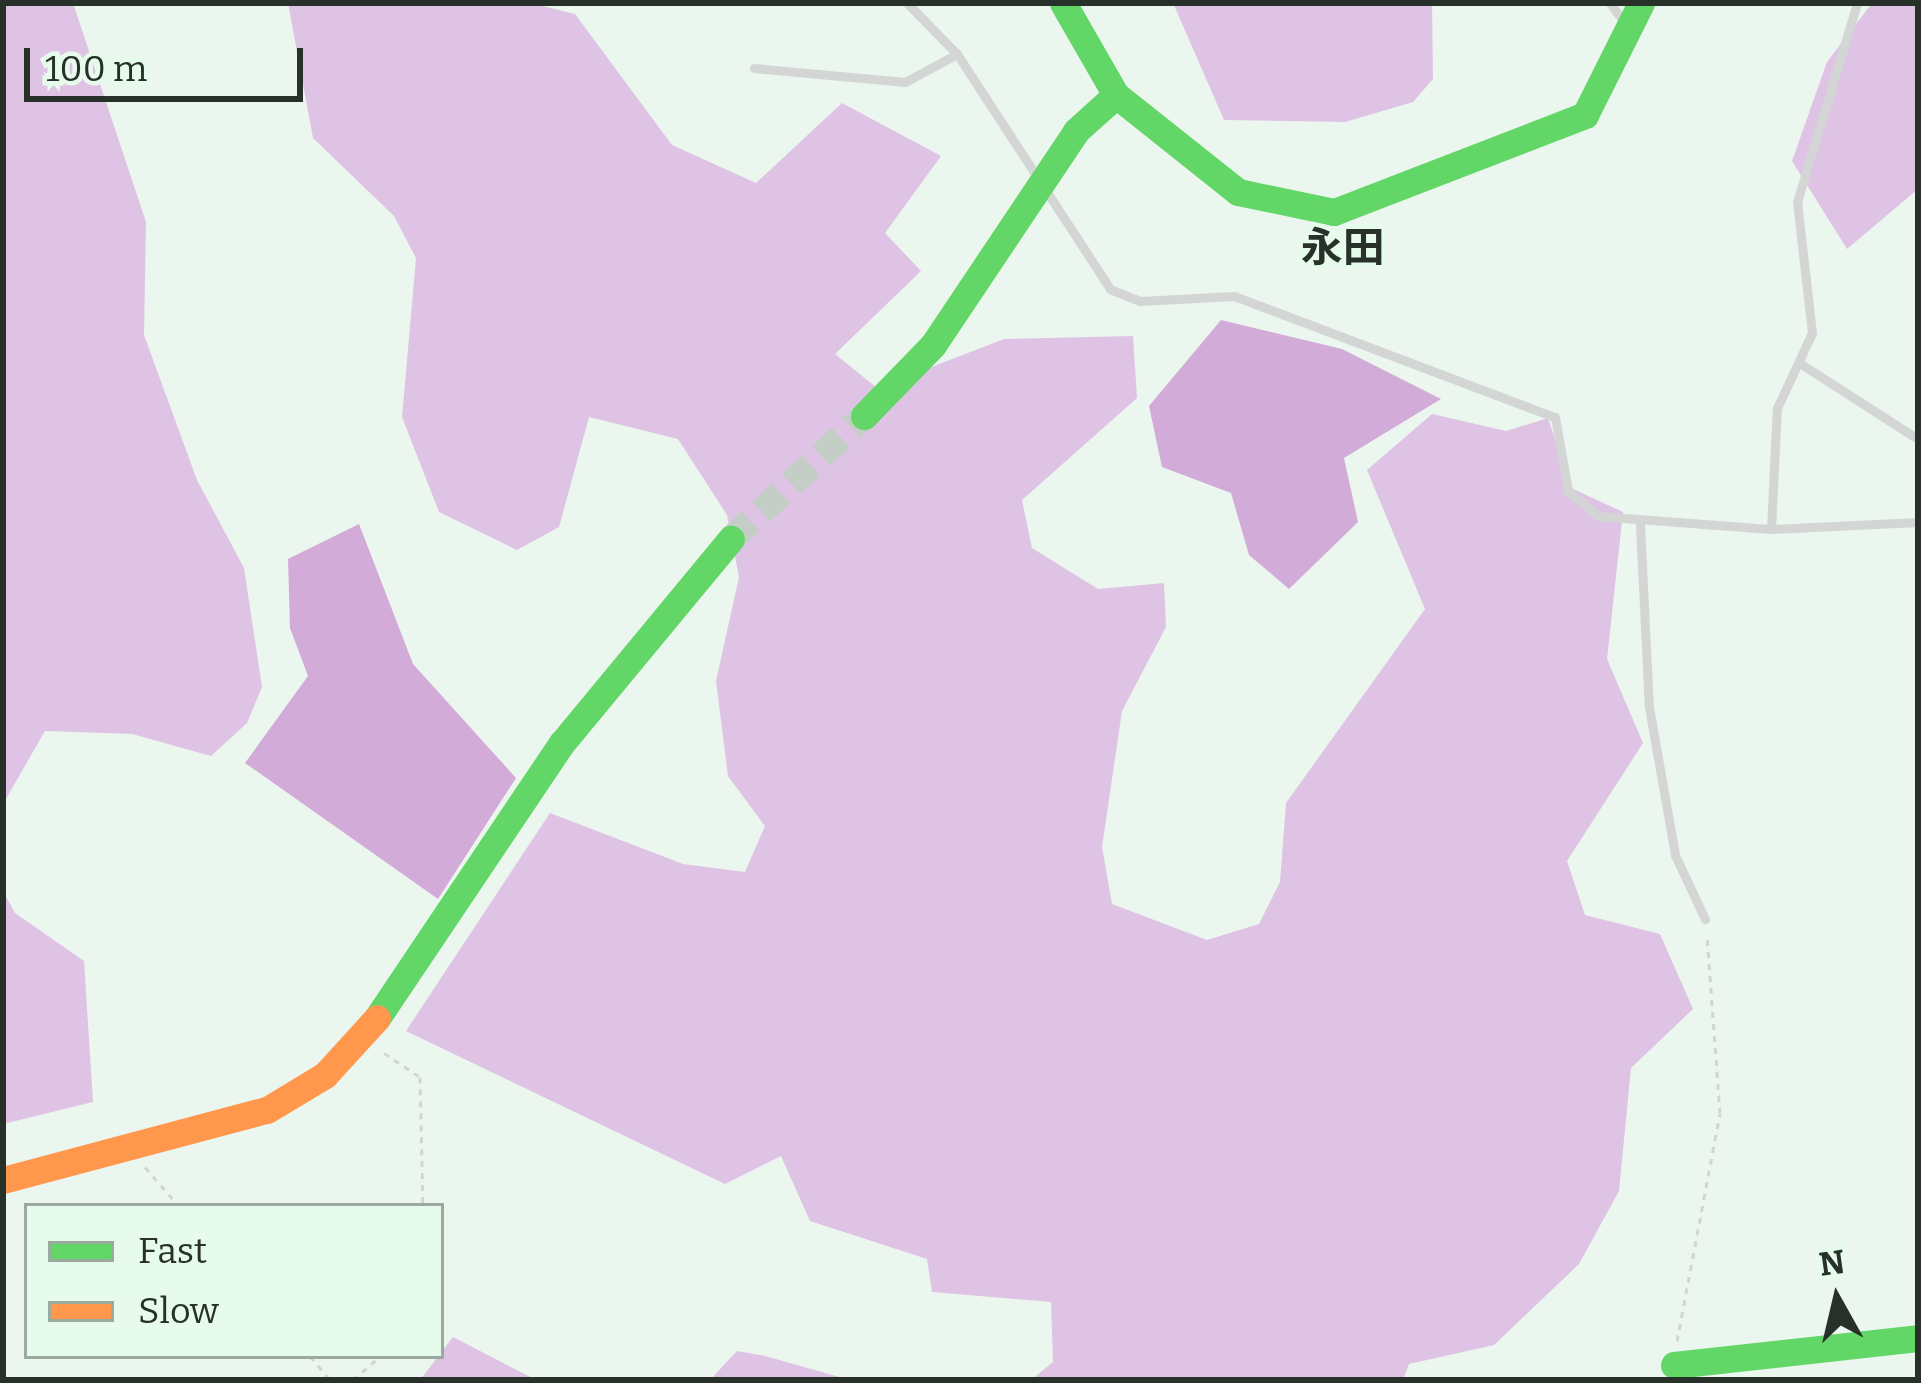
<!DOCTYPE html>
<html>
<head>
<meta charset="utf-8">
<style>
	body { margin:0 }
	#map { position:relative; width:1921px; height:1383px; overflow:hidden; background:#ebf6ee; font-family:Bitter,"Noto Sans JP",serif }
	div>[style] { position:absolute }
	.forest>* { inset:0; background:#dfc3e5 }
	.water>* { inset:0; background:#d2abd8 }
	.secondary-tunnel>* { height:27px; margin-top:-13.5px; transform-origin:0; background:repeating-linear-gradient(90deg,#c4cec7 0 27px,transparent 0 41px) }
	.path>* { height:3px; margin-top:-1.5px; transform-origin:0; background:repeating-linear-gradient(90deg,#d2d5d3 0 6px,transparent 0 12px) }
	.lane>* { height:9px; margin:-4.5px; padding:0 4.5px; transform-origin:4.5px; border-radius:4.5px; background:#d3d6d4 }
	.fast>* { height:27px; margin:-13.5px; padding:0 13.5px; transform-origin:13.5px; border-radius:13.5px; background:#63d668 }
	.slow>* { height:27px; margin:-13.5px; padding:0 13.5px; transform-origin:13.5px; border-radius:13.5px; background:#ff974d }
	span { translate:-50% -50%; white-space:nowrap; text-align:center; line-height:1.15; -webkit-text-stroke:9px #e6fbeb; paint-order:stroke }
	.quarter-label { font-size:42px; color:#28302a; font-weight:700 }
	.frame { position:absolute; inset:0; border:6px solid #28302a; pointer-events:none }
	.legend { position:absolute; left:24px; top:1203px; width:420px; height:156px; box-sizing:border-box; background:#e6fbeb; border:3px solid #9aaa9e; margin:0; padding:15px 21px; list-style:none; font-size:36px; color:#28302a }
	.legend li { display:flex; align-items:center; gap:24px; height:60px }
	.legend b { width:60px; border:3px solid #9aaa9e }
	.north { position:absolute; left:1777px; top:1239px; width:120px; height:120px; -webkit-text-stroke:9px #e6fbeb; paint-order:stroke; rotate:352deg; font-size:33px; font-weight:700; line-height:48px; text-align:center; color:#28302a }
	.north::after { content:''; display:block; margin:auto; width:42px; height:54px; background:#28302a; clip-path:polygon(50% 0,100% 100%,50% 72%,0 100%) }
	.scale { position:absolute; left:24px; top:48px; width:279px; height:54px; box-sizing:border-box; border:6px solid #28302a; border-top:0; padding-left:15px; font-size:36px; line-height:42px; white-space:nowrap; color:#28302a; -webkit-text-stroke:9px #e6fbeb; paint-order:stroke }
</style>
</head>
<body>
<div id="map">
	<div class="forest">
		<i style="clip-path:polygon(3px 3px,73px 3px,146px 222px,144px 335px,197px 480px,244px 568px,262px 687px,247px 723px,211px 756px,132px 734px,45px 731px,3px 804px)"></i>
		<i style="clip-path:polygon(288px 3px,531px 3px,575px 14px,672px 145px,756px 183px,842px 103px,941px 156px,885px 233px,921px 271px,835px 354px,877px 388px,1004px 339px,1133px 336px,1137px 398px,1022px 500px,1032px 548px,1098px 589px,1164px 583px,1166px 627px,1122px 711px,1102px 847px,1112px 904px,1207px 940px,1259px 924px,1280px 882px,1286px 803px,1425px 609px,1367px 470px,1432px 414px,1506px 431px,1548px 418px,1571px 488px,1623px 512px,1607px 659px,1643px 743px,1567px 861px,1585px 915px,1660px 934px,1693px 1009px,1631px 1068px,1619px 1191px,1579px 1264px,1494px 1345px,1409px 1364px,1403px 1380px,1031px 1380px,1053px 1362px,1051px 1302px,932px 1292px,927px 1259px,810px 1221px,781px 1156px,725px 1184px,406px 1031px,550px 813px,683px 864px,745px 872px,765px 826px,728px 776px,716px 681px,739px 577px,727px 515px,678px 439px,589px 417px,559px 527px,517px 550px,439px 512px,402px 417px,416px 258px,394px 216px,313px 138px)"></i>
		<i style="clip-path:polygon(1173px 3px,1432px 3px,1433px 79px,1413px 102px,1345px 122px,1224px 120px)"></i>
		<i style="clip-path:polygon(1872px 3px,1918px 3px,1918px 189px,1847px 249px,1792px 161px,1827px 62px)"></i>
		<i style="clip-path:polygon(3px 891px,15px 913px,84px 961px,93px 1102px,3px 1124px)"></i>
		<i style="clip-path:polygon(453px 1337px,536px 1380px,420px 1380px)"></i>
		<i style="clip-path:polygon(737px 1351px,765px 1356px,850px 1380px,710px 1380px)"></i>
	</div>
	<div class="water">
		<i style="clip-path:polygon(1221px 320px,1342px 349px,1441px 399px,1344px 458px,1358px 522px,1289px 589px,1249px 555px,1231px 493px,1162px 467px,1149px 406px)"></i>
		<i style="clip-path:polygon(359px 524px,413px 664px,516px 778px,438px 899px,245px 763px,308px 676px,290px 628px,288px 559px)"></i>
	</div>
	<div class="secondary-tunnel">
		<i style="left:731px;top:539px;width:181px;rotate:-42.8deg"></i>
	</div>
	<div class="path">
		<i style="left:384px;top:1053px;width:43px;rotate:33.7deg"></i>
		<i style="left:420px;top:1077px;width:129px;rotate:88.7deg"></i>
		<i style="left:145px;top:1167px;width:52px;rotate:48.9deg"></i>
		<i style="left:1677px;top:1341px;width:232px;rotate:-79.3deg"></i>
		<i style="left:1720px;top:1113px;width:178px;rotate:-94.2deg"></i>
		<i style="left:310px;top:1356px;width:31px;rotate:50deg"></i>
		<i style="left:353px;top:1380px;width:37px;rotate:-41deg"></i>
	</div>
	<div class="lane">
		<i style="left:907px;top:3px;width:71px;rotate:45.6deg"></i>
		<i style="left:957px;top:54px;width:280px;rotate:56.9deg"></i>
		<i style="left:1110px;top:289px;width:32px;rotate:22deg"></i>
		<i style="left:1140px;top:301px;width:94px;rotate:-3deg"></i>
		<i style="left:1234px;top:296px;width:343px;rotate:20.7deg"></i>
		<i style="left:1555px;top:417px;width:75px;rotate:80deg"></i>
		<i style="left:1568px;top:491px;width:39px;rotate:40deg"></i>
		<i style="left:1598px;top:516px;width:173px;rotate:4.3deg"></i>
		<i style="left:1771px;top:529px;width:147px;rotate:-2.7deg"></i>
		<i style="left:1610px;top:3px;width:22px;rotate:54deg"></i>
		<i style="left:754px;top:68px;width:152px;rotate:5.3deg"></i>
		<i style="left:905px;top:82px;width:59px;rotate:-28.3deg"></i>
		<i style="left:1801px;top:364px;width:139px;rotate:32.7deg"></i>
		<i style="left:1640px;top:525px;width:182px;rotate:87.2deg"></i>
		<i style="left:1649px;top:707px;width:150px;rotate:80deg"></i>
		<i style="left:1675px;top:855px;width:71px;rotate:64.9deg"></i>
		<i style="left:1771px;top:529px;width:121px;rotate:-87.2deg"></i>
		<i style="left:1777px;top:408px;width:83px;rotate:-65deg"></i>
		<i style="left:1812px;top:333px;width:132px;rotate:-96.5deg"></i>
		<i style="left:1797px;top:202px;width:208px;rotate:-73.2deg"></i>
	</div>
	<div class="fast">
		<i style="left:1063px;top:3px;width:106px;rotate:60.1deg"></i>
		<i style="left:1116px;top:95px;width:156px;rotate:38.5deg"></i>
		<i style="left:1238px;top:192px;width:98px;rotate:11.8deg"></i>
		<i style="left:1334px;top:212px;width:269px;rotate:-21.1deg"></i>
		<i style="left:1585px;top:115px;width:125px;rotate:-63.4deg"></i>
		<i style="left:864px;top:416px;width:99px;rotate:-45.8deg"></i>
		<i style="left:933px;top:345px;width:257px;rotate:-56.2deg"></i>
		<i style="left:1076px;top:131px;width:54px;rotate:-42deg"></i>
		<i style="left:377px;top:1018px;width:331px;rotate:-56.1deg"></i>
		<i style="left:562px;top:743px;width:265px;rotate:-50.4deg"></i>
		<i style="left:1674px;top:1365px;width:245px;rotate:-6.3deg"></i>
	</div>
	<div class="slow">
		<i style="left:3px;top:1180px;width:273px;rotate:-14.9deg"></i>
		<i style="left:267px;top:1110px;width:68px;rotate:-31.1deg"></i>
		<i style="left:325px;top:1075px;width:77px;rotate:-47.6deg"></i>
	</div>
	<div class="quarter-label">
		<span style="left:1343px;top:248px">永田</span>
	</div>
	<div class="frame"></div>
	<ul class="legend">
	<li><b style="height:15px;background:#63d668"></b>Fast</li>
	<li><b style="height:15px;background:#ff974d"></b>Slow</li>
	</ul>
	<div class="north">N</div>
	<div class="scale">100 m</div>
</div>
</body>
</html>
